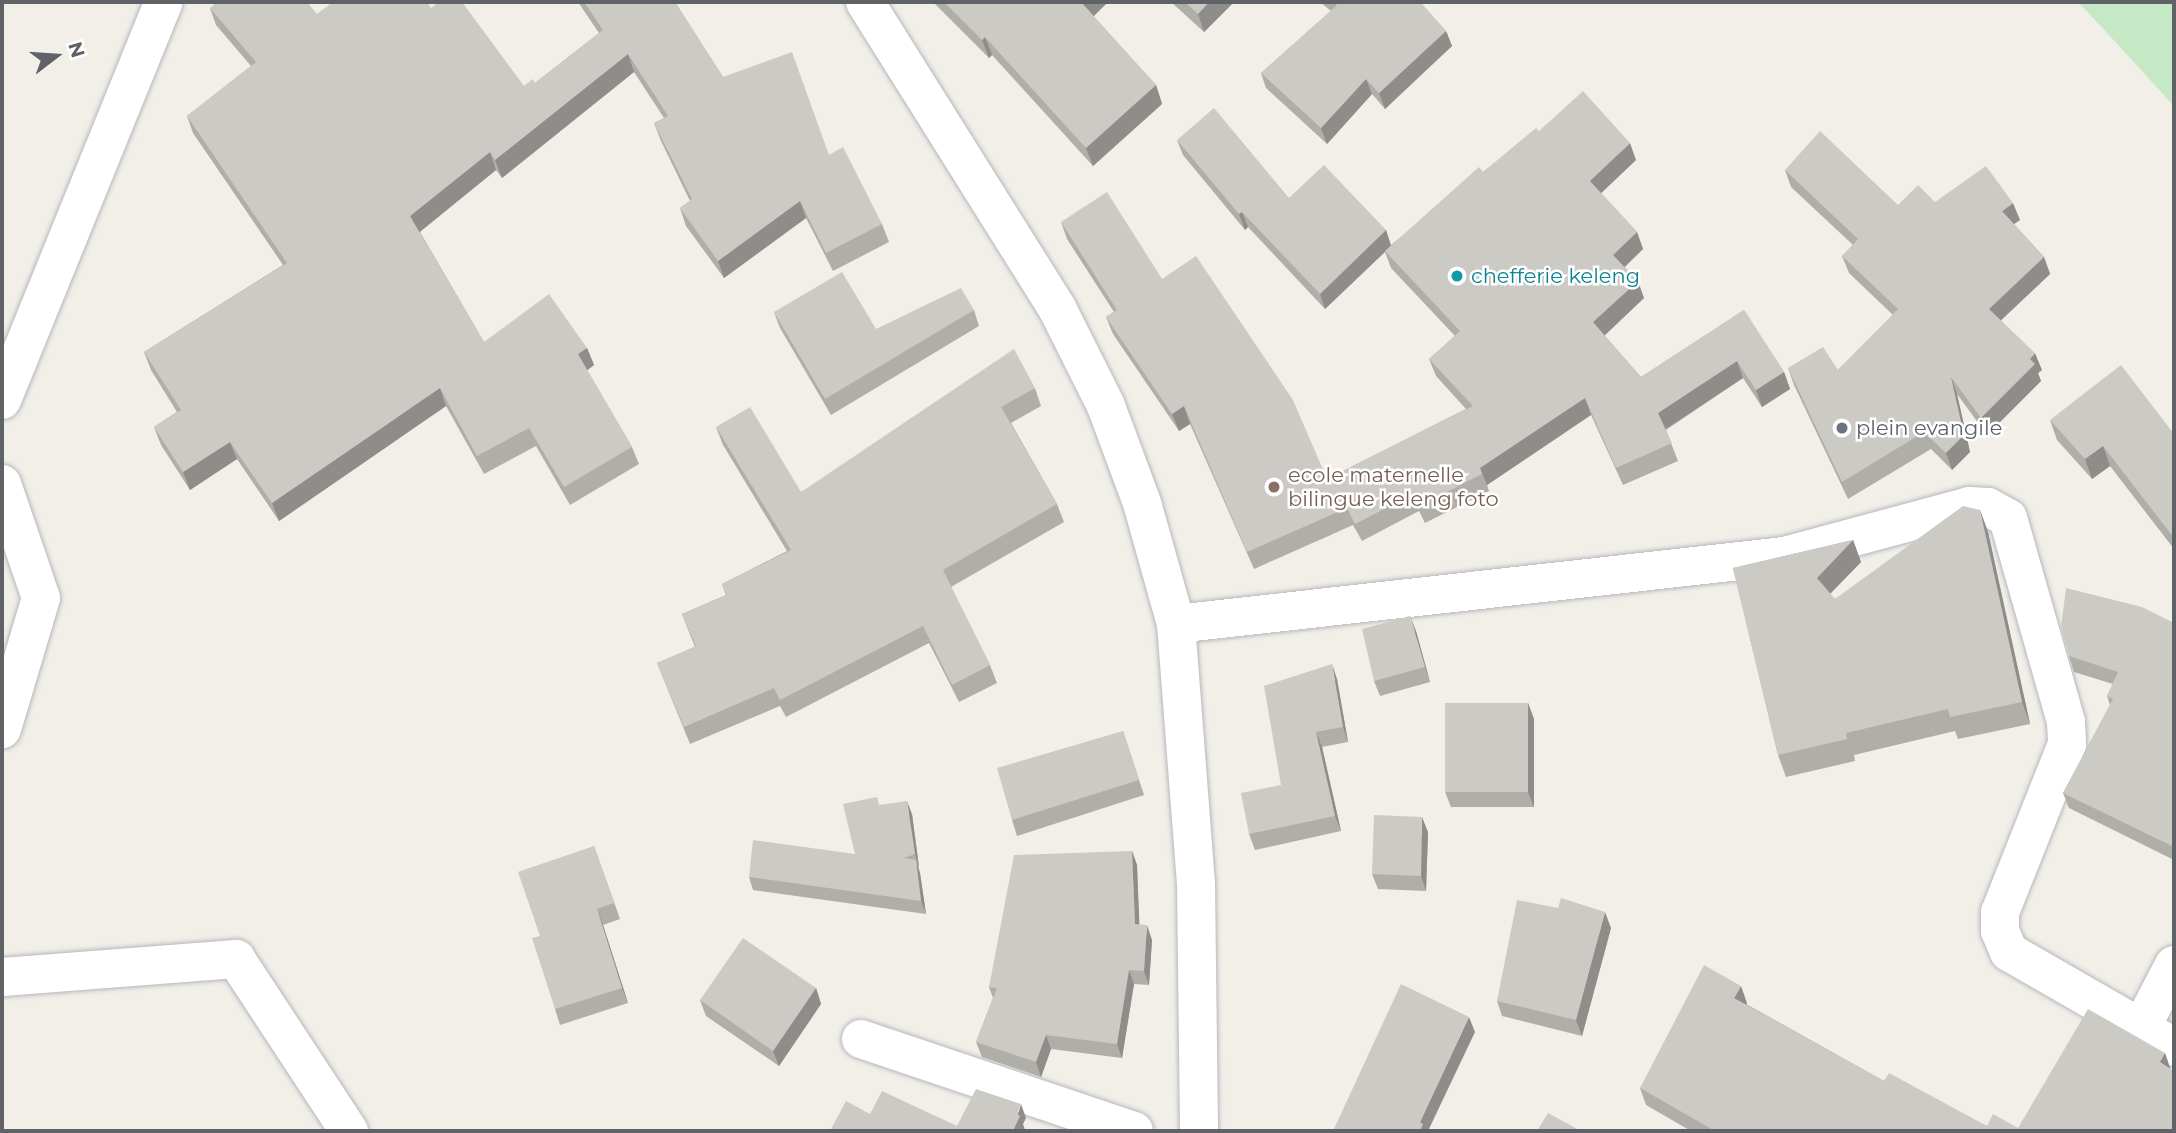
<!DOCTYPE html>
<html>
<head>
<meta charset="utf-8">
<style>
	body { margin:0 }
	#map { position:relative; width:2176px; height:1133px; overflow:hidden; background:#f1efe8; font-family:Montserrat,sans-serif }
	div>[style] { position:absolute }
	.green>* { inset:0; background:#c5e8c5 }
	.roads { filter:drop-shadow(0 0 2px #b5b8bc) drop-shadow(0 0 2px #b5b8bc) }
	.street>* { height:38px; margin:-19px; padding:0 19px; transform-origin:19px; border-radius:19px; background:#fff }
	.secondary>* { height:38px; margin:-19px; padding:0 19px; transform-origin:19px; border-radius:19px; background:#fff }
	.wall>* { inset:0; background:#afaea9 }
	.shaded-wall>* { inset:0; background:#8f8d8a }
	.building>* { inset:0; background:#cccac5 }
	.dots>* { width:19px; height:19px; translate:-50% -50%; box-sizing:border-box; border:4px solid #fff; border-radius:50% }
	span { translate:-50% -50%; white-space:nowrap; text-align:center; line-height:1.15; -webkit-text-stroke:5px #fff; paint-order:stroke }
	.culture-label { font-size:21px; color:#0d838f }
	.left { translate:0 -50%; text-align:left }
	.worship-label { font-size:21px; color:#5b616d }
	.education-label { font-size:21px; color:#785e54 }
	.frame { position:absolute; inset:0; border:4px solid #5f6368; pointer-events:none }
	.north { position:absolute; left:21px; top:21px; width:70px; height:70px; -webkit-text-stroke:5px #fff; paint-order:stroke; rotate:73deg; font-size:19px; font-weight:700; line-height:28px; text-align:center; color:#5f6368 }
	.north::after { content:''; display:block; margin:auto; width:24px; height:32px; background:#5f6368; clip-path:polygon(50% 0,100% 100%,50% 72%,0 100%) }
</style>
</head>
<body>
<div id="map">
	<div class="green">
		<i style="clip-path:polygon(2078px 2px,2174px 2px,2174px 106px,2109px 35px)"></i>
	</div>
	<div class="roads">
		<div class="street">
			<i style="left:2px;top:400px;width:430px;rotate:-67.9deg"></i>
			<i style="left:2px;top:484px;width:120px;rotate:71.1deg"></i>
			<i style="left:41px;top:598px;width:137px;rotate:106.6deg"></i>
			<i style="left:1176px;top:624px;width:612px;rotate:-6.38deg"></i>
			<i style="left:1784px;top:556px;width:192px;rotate:-15.1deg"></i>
			<i style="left:1969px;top:506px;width:19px;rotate:3deg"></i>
			<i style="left:1988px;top:507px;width:23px;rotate:29deg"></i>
			<i style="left:2008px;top:518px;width:212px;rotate:74.1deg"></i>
			<i style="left:2066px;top:722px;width:22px;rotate:87deg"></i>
			<i style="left:2067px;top:744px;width:181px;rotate:111.7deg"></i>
			<i style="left:2000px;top:912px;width:19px;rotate:90deg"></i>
			<i style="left:2000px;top:931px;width:23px;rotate:67deg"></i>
			<i style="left:2009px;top:952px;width:190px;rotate:29.9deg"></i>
			<i style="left:2px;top:977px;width:235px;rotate:-4.4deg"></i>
			<i style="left:236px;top:959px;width:206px;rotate:56.7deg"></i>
			<i style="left:2141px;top:1028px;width:71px;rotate:-62.4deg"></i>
			<i style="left:861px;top:1039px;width:288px;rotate:18.6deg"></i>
		</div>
		<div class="secondary">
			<i style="left:865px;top:2px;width:361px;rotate:57.9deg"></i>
			<i style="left:1057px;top:308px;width:110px;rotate:63.4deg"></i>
			<i style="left:1106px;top:406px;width:103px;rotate:69.6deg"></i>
			<i style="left:1142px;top:503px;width:126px;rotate:74.3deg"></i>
			<i style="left:1176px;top:624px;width:260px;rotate:85.6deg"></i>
			<i style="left:1196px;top:883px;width:248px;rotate:89.3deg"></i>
		</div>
	</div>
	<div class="wall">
		<i style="clip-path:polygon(578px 2px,675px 2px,723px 77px,829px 155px,882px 224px,889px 242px,833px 271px,806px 218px,724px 278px,686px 226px,680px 208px,690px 201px,661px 141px,654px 123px,664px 118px,634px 72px,502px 178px,496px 170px,420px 232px,484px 342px,587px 348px,594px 365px,587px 370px,632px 447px,639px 464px,570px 505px,536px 446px,484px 474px,446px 406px,279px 521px,237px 459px,190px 490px,161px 445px,154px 427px,177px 412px,151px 370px,144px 352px,283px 265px,193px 133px,187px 116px,251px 66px,216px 25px,210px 8px,317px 14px,431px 8px,524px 86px,535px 83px,599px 33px)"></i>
		<i style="clip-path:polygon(933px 2px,1108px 2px,1093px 16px,1156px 85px,1162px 104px,1093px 166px,992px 55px,989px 58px)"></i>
		<i style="clip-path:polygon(1171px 2px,1234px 2px,1204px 32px)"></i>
		<i style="clip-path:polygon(1320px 2px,1420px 2px,1446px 31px,1452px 46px,1385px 109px,1372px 94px,1327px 144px,1266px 88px,1261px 73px,1331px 11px)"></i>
		<i style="clip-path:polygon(1539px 131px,1636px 160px,1601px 193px,1637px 232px,1643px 249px,1625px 267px,1644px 298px,1604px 335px,1641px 377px,1744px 310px,1784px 372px,1790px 389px,1762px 407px,1743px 378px,1666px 430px,1678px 461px,1623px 485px,1591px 415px,1487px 485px,1489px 491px,1425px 523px,1419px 511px,1362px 541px,1353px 525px,1254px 569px,1190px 424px,1179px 431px,1113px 334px,1106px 317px,1114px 312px,1067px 239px,1061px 222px,1162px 279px,1327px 479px,1466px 409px,1436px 376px,1429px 359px,1455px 336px,1391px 268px,1385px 252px,1325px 309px,1248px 227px,1245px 230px,1183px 155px,1177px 140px,1289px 198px,1386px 230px,1391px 245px,1483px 172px)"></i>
		<i style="clip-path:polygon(1785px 170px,1898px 205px,1935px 202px,2020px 220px,2014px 224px,2044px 257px,2050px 274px,2001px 320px,2042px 370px,2038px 373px,2041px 381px,1987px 435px,1957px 394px,1970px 452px,1952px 470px,1931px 449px,1848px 499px,1794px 385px,1788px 368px,1838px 370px,1893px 315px,1849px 273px,1842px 256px,1853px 245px,1791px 187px)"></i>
		<i style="clip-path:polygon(974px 310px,979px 326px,831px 415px,780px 328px,774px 312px,876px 329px)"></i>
		<i style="clip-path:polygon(1035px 388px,1041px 406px,1011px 423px,1057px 504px,1064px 522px,951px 587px,990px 665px,997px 683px,959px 702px,929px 643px,786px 717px,780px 706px,690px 744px,657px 663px,695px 647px,682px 614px,726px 595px,722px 584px,787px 551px,723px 445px,716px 427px,801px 492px)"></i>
		<i style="clip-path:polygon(2050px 420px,2174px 434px,2174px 549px,2110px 466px,2092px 479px,2057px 440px)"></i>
		<i style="clip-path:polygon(1980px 510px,1988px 532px,2030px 724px,1958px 739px,1955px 731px,1854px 755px,1855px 761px,1786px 777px,1778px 755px,1733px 568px,1853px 540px,1861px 562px,1830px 594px,1835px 599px)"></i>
		<i style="clip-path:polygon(2174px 623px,2174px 860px,2069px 808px,2063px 793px,2110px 705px,2107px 696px,2113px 684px,2074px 672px,2069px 656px)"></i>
		<i style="clip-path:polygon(1416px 631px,1430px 682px,1380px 696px,1374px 681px)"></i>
		<i style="clip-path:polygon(1337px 679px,1348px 742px,1322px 747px,1341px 831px,1255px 850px,1249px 834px,1281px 785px)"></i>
		<i style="clip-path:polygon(1528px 703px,1534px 719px,1534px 807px,1451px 807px,1445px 792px)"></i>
		<i style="clip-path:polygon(1123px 731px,1144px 795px,1017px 836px,1012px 820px)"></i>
		<i style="clip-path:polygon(880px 805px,912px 814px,919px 867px,918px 867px,920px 873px,926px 914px,753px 890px,749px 877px,855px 854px)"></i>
		<i style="clip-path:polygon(1428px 832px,1426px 891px,1378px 889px,1372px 874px)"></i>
		<i style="clip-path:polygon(594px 846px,620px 919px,603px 925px,628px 1003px,560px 1025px,555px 1009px,540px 936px)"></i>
		<i style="clip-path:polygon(1132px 851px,1137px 865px,1139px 925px,1152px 940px,1149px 985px,1134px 984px,1122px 1058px,1051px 1049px,1041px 1077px,982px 1057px,976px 1042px,993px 998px,989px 987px)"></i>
		<i style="clip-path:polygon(1611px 928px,1582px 1036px,1502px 1016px,1497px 1001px)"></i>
		<i style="clip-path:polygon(816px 988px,821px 1004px,779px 1066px,706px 1016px,700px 1000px)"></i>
		<i style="clip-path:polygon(1747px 1003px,1746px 1004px,1884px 1081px,1987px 1126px,2018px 1128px,2165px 1053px,2170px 1068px,2174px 1131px,1691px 1131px,1646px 1105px,1640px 1088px)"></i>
	</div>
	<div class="shaded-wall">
		<i style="clip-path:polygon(1083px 2px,1108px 2px,1088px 22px,1082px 3px)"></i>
		<i style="clip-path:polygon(1209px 2px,1234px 2px,1204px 32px,1198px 14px)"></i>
		<i style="clip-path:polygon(1446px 31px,1452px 46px,1385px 109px,1379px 93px)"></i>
		<i style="clip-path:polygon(985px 37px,992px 55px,989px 58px,982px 40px)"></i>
		<i style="clip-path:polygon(628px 54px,634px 72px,502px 178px,495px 160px)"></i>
		<i style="clip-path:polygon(1366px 79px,1372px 94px,1327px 144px,1321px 128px)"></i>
		<i style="clip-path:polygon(1156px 85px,1162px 104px,1093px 166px,1086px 148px)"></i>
		<i style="clip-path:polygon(1630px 143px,1636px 160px,1596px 198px,1590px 181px)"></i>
		<i style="clip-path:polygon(490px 152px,496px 170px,417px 234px,410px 216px)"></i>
		<i style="clip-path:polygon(800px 201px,806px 218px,724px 278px,718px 261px)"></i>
		<i style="clip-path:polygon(2013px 203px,2020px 220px,2008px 228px,2002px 211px)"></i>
		<i style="clip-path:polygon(1242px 212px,1248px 227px,1245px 230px,1239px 214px)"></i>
		<i style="clip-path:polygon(1386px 230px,1391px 246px,1325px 309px,1320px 294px)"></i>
		<i style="clip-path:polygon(1637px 232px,1643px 249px,1619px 272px,1613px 255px)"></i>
		<i style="clip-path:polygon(2044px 257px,2050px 274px,1995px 326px,1989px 309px)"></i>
		<i style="clip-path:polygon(1638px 281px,1644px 298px,1600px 340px,1593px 322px)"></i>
		<i style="clip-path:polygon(587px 348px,594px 365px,585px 372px,578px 354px)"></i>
		<i style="clip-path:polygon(2035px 353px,2042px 370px,2038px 373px,2041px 381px,1987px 435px,1981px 418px)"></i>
		<i style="clip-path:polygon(1737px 361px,1743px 378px,1664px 430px,1658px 413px)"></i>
		<i style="clip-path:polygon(1784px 372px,1790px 389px,1762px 407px,1756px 390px)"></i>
		<i style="clip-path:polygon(1951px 377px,1957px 394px,1970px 452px,1952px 470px,1946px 453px)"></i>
		<i style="clip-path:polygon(440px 388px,446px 406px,279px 521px,272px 503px)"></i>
		<i style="clip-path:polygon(1585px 398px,1591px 415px,1487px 485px,1480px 468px)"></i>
		<i style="clip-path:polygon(1184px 406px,1190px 424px,1179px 431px,1172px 414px)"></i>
		<i style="clip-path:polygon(230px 442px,237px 459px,190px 490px,183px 472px)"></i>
		<i style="clip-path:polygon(2103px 446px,2110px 466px,2092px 479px,2085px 459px)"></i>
		<i style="clip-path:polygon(1980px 510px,1988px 532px,2030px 724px,2022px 702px)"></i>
		<i style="clip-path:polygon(1853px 540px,1861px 562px,1825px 599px,1817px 578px)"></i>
		<i style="clip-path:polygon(1410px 616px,1416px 631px,1430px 682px,1425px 667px)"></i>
		<i style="clip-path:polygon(1332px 664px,1337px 679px,1348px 742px,1343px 727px)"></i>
		<i style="clip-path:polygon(1528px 703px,1534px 719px,1534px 807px,1528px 792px)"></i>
		<i style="clip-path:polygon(1316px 732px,1322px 747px,1341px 831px,1335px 816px)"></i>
		<i style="clip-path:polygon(907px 801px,912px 814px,919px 867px,915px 854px)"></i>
		<i style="clip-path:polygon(1422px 817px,1428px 832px,1426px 891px,1421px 876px)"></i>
		<i style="clip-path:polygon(1132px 851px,1137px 865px,1140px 939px,1135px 924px)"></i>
		<i style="clip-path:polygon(916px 860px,920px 873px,926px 914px,921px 901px)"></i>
		<i style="clip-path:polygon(597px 909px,603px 925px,628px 1003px,622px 988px)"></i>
		<i style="clip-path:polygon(1605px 912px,1611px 928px,1582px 1036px,1576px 1020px)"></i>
		<i style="clip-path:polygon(1147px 925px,1152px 940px,1149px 985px,1144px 971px)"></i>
		<i style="clip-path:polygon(1129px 970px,1134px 984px,1122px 1058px,1117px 1044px)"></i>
		<i style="clip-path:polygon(1741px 986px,1747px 1003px,1741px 1015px,1734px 998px)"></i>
		<i style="clip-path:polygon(816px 988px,821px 1004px,779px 1066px,773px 1051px)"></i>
		<i style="clip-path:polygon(1469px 1017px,1475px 1032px,1428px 1131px,1420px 1131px,1420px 1122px)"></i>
		<i style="clip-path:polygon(1046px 1035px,1051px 1049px,1041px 1077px,1036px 1062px)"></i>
		<i style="clip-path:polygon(2165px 1053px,2171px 1071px,2160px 1062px)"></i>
		<i style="clip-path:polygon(1021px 1104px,1026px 1118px,1023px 1124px,1025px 1130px,1025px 1131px,1013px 1131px)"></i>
	</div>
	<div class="building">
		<i style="clip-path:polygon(217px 2px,307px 2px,317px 14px,333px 2px,427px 2px,431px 8px,439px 2px,462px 2px,524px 86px,533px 79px,535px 83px,603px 30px,584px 2px,675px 2px,723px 77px,792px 52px,829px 155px,843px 147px,882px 224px,826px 253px,800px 201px,718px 261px,680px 208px,692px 199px,654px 123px,668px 116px,628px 54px,495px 160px,490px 152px,410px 216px,484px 342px,549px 294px,587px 348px,578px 354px,632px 447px,564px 487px,529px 428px,477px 456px,440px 388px,272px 503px,230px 442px,183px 472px,154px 427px,181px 410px,144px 352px,287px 263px,187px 116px,256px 62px,210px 8px)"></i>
		<i style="clip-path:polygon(944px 2px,1083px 2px,1082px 3px,1156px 85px,1086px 148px,985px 37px,982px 40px)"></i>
		<i style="clip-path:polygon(1185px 2px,1209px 2px,1198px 14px)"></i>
		<i style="clip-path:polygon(1333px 2px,1420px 2px,1446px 31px,1379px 93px,1366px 79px,1321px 128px,1261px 73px,1337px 5px)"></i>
		<i style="clip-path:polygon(1583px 91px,1630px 143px,1590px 181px,1637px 232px,1613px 255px,1638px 281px,1593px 322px,1641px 377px,1744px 310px,1784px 372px,1756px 390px,1737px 361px,1658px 413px,1672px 443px,1616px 468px,1585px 398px,1480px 468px,1482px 474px,1419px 506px,1413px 494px,1355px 524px,1347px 508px,1247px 552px,1184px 406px,1172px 414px,1106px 317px,1117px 310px,1061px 222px,1107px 192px,1162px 279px,1196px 256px,1293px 400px,1327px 479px,1473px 406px,1429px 359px,1460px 331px,1385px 251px,1479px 167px,1483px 172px,1536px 128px,1539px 131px)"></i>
		<i style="clip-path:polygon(1214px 108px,1289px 198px,1324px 165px,1386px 230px,1320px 294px,1242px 212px,1239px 214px,1177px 140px)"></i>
		<i style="clip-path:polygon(1820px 131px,1898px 205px,1918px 185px,1935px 202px,1986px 166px,2013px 203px,2002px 211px,2044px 257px,1989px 309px,2035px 353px,2030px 359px,2035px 364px,1981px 418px,1951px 377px,1964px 435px,1946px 453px,1924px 432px,1842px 482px,1788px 368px,1823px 347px,1838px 370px,1898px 309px,1842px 256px,1858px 239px,1785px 170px)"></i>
		<i style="clip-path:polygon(842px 272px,876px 329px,961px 288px,974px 310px,825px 399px,774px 312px)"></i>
		<i style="clip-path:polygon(1014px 349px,1035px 388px,1001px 407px,1057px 504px,943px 570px,990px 665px,952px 685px,923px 626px,780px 700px,774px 688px,684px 727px,657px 663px,696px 646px,682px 614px,727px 595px,722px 584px,791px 550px,716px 427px,750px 407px,801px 492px)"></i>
		<i style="clip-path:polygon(2121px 365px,2174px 434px,2174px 538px,2103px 446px,2085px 459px,2050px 420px)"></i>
		<i style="clip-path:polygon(1963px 506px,1980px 510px,2022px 702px,1950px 717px,1948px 709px,1846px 733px,1847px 739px,1778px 755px,1733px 568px,1853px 540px,1817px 578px,1835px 599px)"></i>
		<i style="clip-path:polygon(2066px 588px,2142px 607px,2174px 623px,2174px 847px,2063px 793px,2113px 699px,2107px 696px,2118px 672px,2069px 656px,2061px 627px)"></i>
		<i style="clip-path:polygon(1410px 616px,1425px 667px,1374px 681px,1362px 629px)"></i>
		<i style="clip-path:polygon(1332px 664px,1343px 727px,1316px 732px,1335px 816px,1249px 834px,1241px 793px,1281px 785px,1264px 686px)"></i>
		<i style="clip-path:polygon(1445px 703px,1528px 703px,1528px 792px,1445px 792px)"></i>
		<i style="clip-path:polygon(1123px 731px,1139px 780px,1012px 820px,997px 768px)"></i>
		<i style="clip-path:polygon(877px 797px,879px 805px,907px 801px,915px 854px,904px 858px,916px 860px,921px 901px,749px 877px,753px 840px,855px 854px,843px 804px)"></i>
		<i style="clip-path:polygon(1374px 815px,1422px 817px,1421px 876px,1372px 874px)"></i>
		<i style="clip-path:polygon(594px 846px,614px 903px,597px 909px,622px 988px,555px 1009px,532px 938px,540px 936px,518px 872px)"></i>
		<i style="clip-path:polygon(1132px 851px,1135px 924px,1147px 925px,1144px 971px,1129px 970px,1117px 1044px,1046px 1035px,1036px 1062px,976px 1042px,997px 988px,989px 987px,1014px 855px)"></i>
		<i style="clip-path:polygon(1561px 898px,1605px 912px,1576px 1020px,1497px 1001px,1517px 900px,1558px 908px)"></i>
		<i style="clip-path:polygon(743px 938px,816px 988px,773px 1051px,700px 1000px)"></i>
		<i style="clip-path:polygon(1704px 965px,1741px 986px,1734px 998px,1884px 1081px,1889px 1073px,1987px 1126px,1993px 1114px,2018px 1128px,2088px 1009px,2165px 1053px,2160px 1062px,2174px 1071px,2174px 1131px,1715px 1131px,1640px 1088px)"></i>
		<i style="clip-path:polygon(1401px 984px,1469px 1017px,1420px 1122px,1423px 1124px,1420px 1131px,1333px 1131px)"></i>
		<i style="clip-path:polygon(976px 1089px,1021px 1104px,1017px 1114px,1020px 1116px,1013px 1131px,830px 1131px,846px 1101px,870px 1114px,882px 1091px,957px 1126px)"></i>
		<i style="clip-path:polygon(1548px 1113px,1581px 1131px,1537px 1131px)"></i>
	</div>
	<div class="dots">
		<i style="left:1457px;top:276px;background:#0f9aa8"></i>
		<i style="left:1842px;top:428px;background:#6b7280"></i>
		<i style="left:1274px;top:487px;background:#8d6e63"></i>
	</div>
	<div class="culture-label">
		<span class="left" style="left:1471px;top:276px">chefferie keleng</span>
	</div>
	<div class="worship-label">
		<span class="left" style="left:1856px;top:428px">plein evangile</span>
	</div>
	<div class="education-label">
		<span class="left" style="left:1288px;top:487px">ecole maternelle<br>bilingue keleng foto</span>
	</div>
	<div class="frame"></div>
	<div class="north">N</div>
</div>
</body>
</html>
